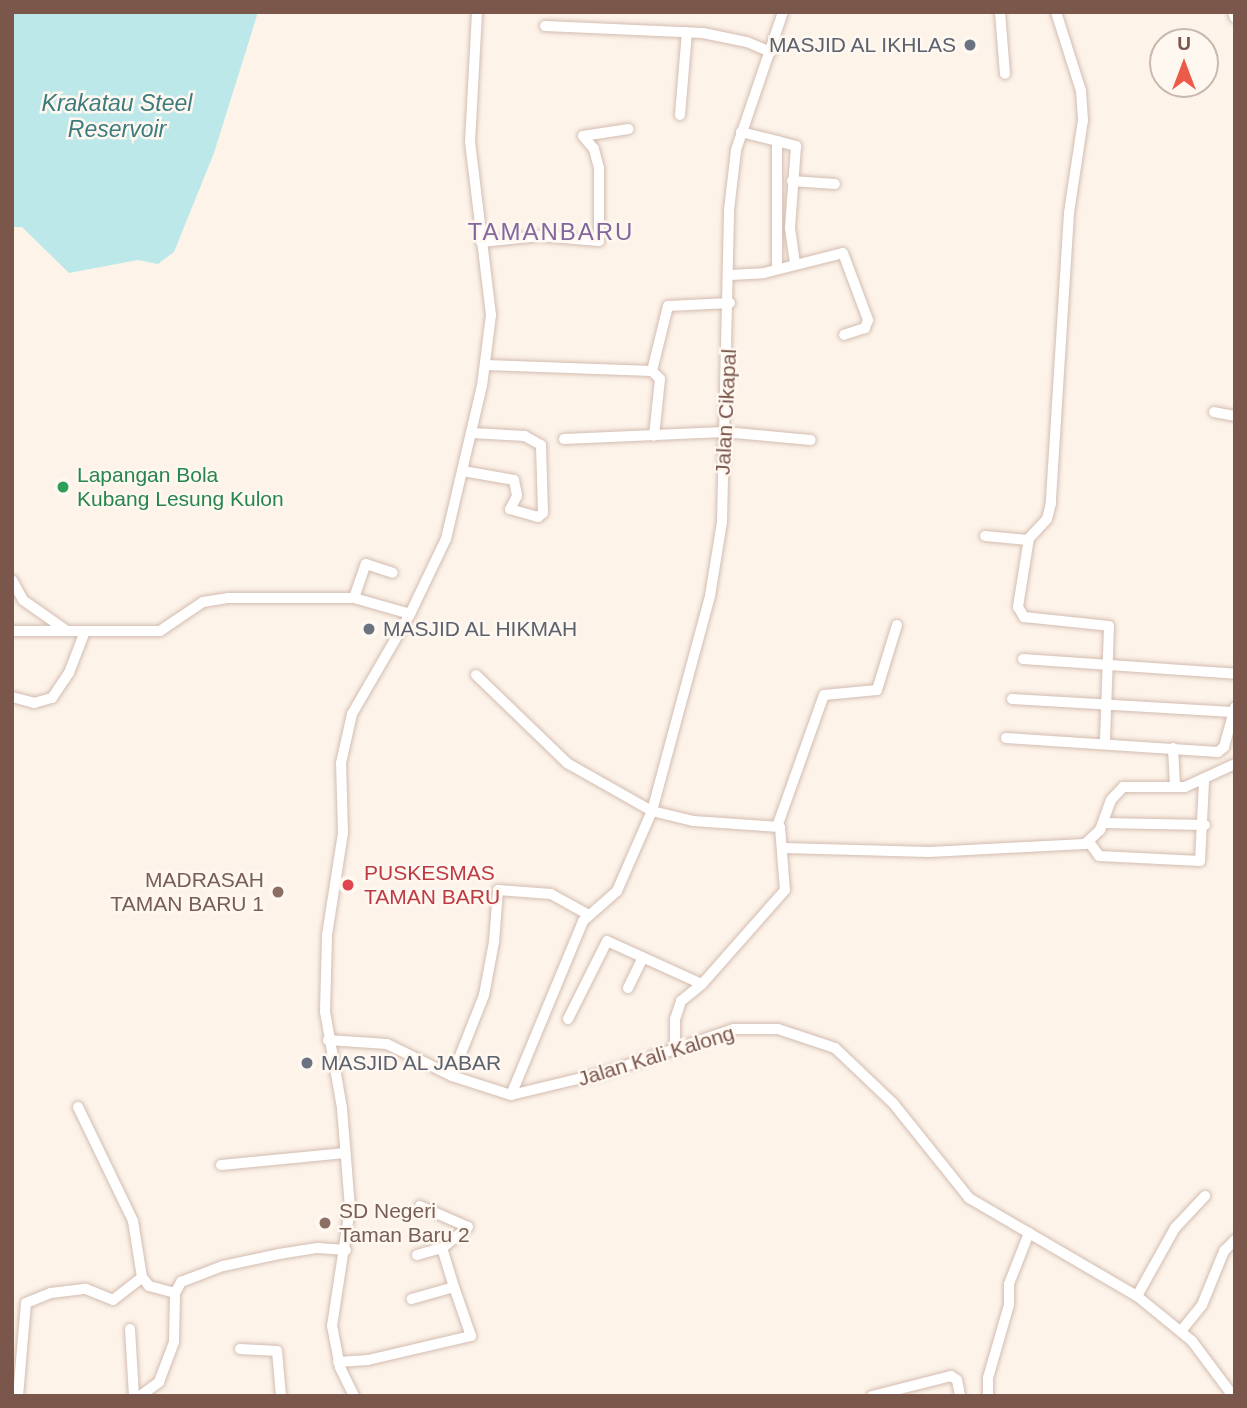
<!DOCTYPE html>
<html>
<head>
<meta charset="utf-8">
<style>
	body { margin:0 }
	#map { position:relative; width:1247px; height:1408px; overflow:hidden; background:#fdf3e9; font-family:Arial,sans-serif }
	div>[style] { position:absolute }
	.water>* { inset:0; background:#bce8e9 }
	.roads { filter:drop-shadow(0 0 2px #d3bcb0) drop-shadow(0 0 2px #d3bcb0) }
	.minor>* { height:10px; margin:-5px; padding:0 5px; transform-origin:5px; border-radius:5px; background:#fff }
	.dots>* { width:19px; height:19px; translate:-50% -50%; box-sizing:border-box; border:4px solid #fff8f1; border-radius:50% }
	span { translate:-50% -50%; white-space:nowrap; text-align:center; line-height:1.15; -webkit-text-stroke:5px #fff8f1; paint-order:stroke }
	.worship-label { font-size:21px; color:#5b616d }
	.right { translate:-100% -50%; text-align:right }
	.left { translate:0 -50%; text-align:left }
	.street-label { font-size:21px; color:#7a564b }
	.leisure-label { font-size:21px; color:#27864d }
	.health-label { font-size:21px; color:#be3a42 }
	.education-label { font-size:21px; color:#785e54 }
	.water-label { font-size:23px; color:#3c7c7f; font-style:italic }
	.quarter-label { font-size:24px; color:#84679d; letter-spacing:2px }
	.frame { position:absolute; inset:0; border:14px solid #7a564b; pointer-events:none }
	.north { position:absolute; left:1149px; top:28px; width:70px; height:70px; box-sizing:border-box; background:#fff8f1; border:2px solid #cab7af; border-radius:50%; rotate:0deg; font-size:19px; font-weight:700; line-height:28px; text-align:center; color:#7a564b }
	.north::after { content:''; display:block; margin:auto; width:24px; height:32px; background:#ec5a4a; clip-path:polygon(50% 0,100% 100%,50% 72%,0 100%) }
</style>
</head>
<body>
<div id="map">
	<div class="water">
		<i style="clip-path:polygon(12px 12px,258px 12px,214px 153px,174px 252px,158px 264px,138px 260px,69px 273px,22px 227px,12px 227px)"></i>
	</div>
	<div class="roads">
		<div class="minor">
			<i style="left:1000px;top:12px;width:62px;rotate:85.4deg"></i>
			<i style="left:1056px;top:12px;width:83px;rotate:72.4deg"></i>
			<i style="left:1081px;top:91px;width:29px;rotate:86deg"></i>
			<i style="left:1083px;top:120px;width:94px;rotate:98.6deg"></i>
			<i style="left:1069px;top:213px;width:291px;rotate:93.6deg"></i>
			<i style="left:1051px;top:503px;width:16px;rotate:104deg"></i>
			<i style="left:1047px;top:519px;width:26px;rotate:133deg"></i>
			<i style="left:1029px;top:538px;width:70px;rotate:99.1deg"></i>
			<i style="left:1018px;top:607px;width:12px;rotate:59deg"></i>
			<i style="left:1024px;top:617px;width:85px;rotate:6deg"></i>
			<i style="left:1109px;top:626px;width:117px;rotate:92deg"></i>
			<i style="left:1233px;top:12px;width:6px;rotate:72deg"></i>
			<i style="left:545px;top:26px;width:158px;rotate:2.5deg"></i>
			<i style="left:703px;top:33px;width:45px;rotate:11.6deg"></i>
			<i style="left:747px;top:42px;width:26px;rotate:23deg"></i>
			<i style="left:680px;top:115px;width:83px;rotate:-85.2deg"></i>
			<i style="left:741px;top:132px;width:37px;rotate:14deg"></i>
			<i style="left:777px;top:141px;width:128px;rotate:90deg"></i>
			<i style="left:777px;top:141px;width:20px;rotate:15deg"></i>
			<i style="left:796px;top:146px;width:82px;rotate:94.2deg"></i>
			<i style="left:790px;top:228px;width:36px;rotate:82deg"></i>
			<i style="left:792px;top:181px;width:43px;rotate:4deg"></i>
			<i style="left:481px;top:242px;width:59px;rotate:-5.8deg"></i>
			<i style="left:540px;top:236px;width:59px;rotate:4.8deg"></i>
			<i style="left:599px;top:241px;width:73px;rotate:-90deg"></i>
			<i style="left:599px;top:168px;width:20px;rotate:-105deg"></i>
			<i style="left:594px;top:149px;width:17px;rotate:-130deg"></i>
			<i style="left:583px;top:136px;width:46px;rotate:-8.8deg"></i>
			<i style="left:730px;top:275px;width:34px;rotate:-3deg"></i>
			<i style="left:764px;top:273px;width:81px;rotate:-14.2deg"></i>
			<i style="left:843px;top:253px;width:72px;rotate:69.5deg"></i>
			<i style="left:868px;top:320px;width:9px;rotate:111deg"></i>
			<i style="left:865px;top:328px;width:22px;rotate:162deg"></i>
			<i style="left:486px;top:365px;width:166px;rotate:2.1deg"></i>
			<i style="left:652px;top:371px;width:67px;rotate:-76.2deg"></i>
			<i style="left:668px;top:306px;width:62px;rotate:-2.8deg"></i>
			<i style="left:652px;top:371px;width:11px;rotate:45deg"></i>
			<i style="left:660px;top:379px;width:57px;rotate:96deg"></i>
			<i style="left:1214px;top:412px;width:21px;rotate:11deg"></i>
			<i style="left:564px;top:439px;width:160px;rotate:-2.5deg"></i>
			<i style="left:724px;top:432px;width:87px;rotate:5.3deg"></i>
			<i style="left:463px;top:471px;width:52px;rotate:10deg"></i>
			<i style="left:514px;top:480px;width:16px;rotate:79deg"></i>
			<i style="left:517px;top:496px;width:15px;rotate:118deg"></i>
			<i style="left:510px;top:509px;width:29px;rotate:16deg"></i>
			<i style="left:538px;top:517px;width:6px;rotate:-39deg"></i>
			<i style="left:543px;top:513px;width:68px;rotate:-91.7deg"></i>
			<i style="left:541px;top:445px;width:18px;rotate:-151deg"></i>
			<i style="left:525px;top:436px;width:53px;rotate:-176.8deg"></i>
			<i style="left:985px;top:536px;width:43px;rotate:5.3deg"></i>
			<i style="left:12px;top:580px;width:23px;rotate:61deg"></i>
			<i style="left:23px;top:600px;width:54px;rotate:35.2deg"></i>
			<i style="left:354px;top:598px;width:36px;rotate:-71deg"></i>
			<i style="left:366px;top:564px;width:28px;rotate:18deg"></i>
			<i style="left:12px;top:631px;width:148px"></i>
			<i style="left:160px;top:631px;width:52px;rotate:-34deg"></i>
			<i style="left:203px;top:602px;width:26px;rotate:-9deg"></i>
			<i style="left:229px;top:598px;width:125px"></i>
			<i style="left:354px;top:598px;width:58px;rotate:15.9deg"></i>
			<i style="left:1023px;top:659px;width:213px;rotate:4deg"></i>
			<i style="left:476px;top:675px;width:127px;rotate:44deg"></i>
			<i style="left:567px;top:763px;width:98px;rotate:29.5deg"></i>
			<i style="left:652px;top:811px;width:42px;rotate:13.7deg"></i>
			<i style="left:693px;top:821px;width:87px;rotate:3.9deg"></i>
			<i style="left:780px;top:827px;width:63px;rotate:85.5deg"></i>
			<i style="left:785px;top:890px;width:125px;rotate:131.4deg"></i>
			<i style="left:702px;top:984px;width:27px;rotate:141deg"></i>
			<i style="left:681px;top:1001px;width:19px;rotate:108deg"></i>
			<i style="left:675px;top:1019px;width:31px;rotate:90deg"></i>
			<i style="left:12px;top:697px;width:23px;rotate:15deg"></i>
			<i style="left:34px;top:703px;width:19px;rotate:-16deg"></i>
			<i style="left:52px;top:698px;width:30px;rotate:-56deg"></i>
			<i style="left:69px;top:673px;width:42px;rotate:-69deg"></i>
			<i style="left:1012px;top:699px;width:221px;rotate:3.4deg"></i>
			<i style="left:1006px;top:738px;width:212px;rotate:3.8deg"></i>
			<i style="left:1218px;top:752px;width:8px;rotate:-40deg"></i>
			<i style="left:1224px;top:747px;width:41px;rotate:-74.6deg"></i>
			<i style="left:1173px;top:748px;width:39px;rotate:87deg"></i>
			<i style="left:1104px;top:823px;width:101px;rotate:1.1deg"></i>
			<i style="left:778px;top:824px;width:137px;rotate:-70.4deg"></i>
			<i style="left:824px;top:695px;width:53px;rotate:-5.4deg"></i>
			<i style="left:877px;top:690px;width:68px;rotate:-72.9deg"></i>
			<i style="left:1089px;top:842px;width:17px;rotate:54deg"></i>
			<i style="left:1099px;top:856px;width:101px;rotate:2.8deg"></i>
			<i style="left:1200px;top:861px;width:80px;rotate:-87.1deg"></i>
			<i style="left:784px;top:848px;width:145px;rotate:1.6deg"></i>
			<i style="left:929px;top:852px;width:156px;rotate:-2.9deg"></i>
			<i style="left:1085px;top:844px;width:21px;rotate:-43deg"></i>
			<i style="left:1100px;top:830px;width:32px;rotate:-70deg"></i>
			<i style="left:1111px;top:800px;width:18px;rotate:-47deg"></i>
			<i style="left:1123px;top:787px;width:62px"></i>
			<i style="left:1185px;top:787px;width:55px;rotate:-24.7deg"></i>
			<i style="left:628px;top:988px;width:34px;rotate:-64deg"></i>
			<i style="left:568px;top:1019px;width:87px;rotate:-63.4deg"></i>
			<i style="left:607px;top:941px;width:104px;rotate:24.4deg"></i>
			<i style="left:328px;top:1040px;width:59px;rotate:3.9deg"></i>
			<i style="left:387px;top:1044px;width:72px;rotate:26.2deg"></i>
			<i style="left:452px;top:1076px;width:62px;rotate:17.9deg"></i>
			<i style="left:511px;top:1095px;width:99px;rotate:-13.5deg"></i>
			<i style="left:607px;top:1072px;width:134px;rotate:-18.7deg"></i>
			<i style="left:734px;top:1029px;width:44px"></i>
			<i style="left:778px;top:1029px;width:60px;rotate:18.4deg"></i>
			<i style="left:835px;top:1048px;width:80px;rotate:43.5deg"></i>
			<i style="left:893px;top:1103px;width:122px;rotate:51.3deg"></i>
			<i style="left:969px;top:1198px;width:194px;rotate:30.3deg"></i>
			<i style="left:1137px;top:1296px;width:71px;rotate:39.3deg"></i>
			<i style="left:1192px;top:1341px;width:69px;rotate:53.3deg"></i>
			<i style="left:452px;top:1076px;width:87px;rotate:-68.4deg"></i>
			<i style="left:484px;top:995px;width:54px;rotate:-79.3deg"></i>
			<i style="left:494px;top:942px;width:52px;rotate:-85.6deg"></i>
			<i style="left:498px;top:890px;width:53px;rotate:4.3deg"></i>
			<i style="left:551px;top:894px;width:41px;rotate:29.1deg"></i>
			<i style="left:511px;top:1095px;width:188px;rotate:-67.5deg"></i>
			<i style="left:583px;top:921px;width:45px;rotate:-41.4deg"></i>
			<i style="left:617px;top:891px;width:87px;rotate:-66.4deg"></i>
			<i style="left:652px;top:811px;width:223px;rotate:-74.9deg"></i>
			<i style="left:710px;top:596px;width:75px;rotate:-80.8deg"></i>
			<i style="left:722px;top:522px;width:312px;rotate:-88.7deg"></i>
			<i style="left:729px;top:210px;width:60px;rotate:-83.3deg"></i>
			<i style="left:736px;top:150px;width:146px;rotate:-71.2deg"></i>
			<i style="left:78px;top:1107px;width:127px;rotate:64.2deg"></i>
			<i style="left:133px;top:1221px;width:57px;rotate:80.9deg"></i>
			<i style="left:142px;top:1277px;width:11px;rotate:52deg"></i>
			<i style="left:149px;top:1286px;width:27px;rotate:15deg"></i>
			<i style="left:221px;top:1165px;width:125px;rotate:-5.5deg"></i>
			<i style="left:420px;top:1206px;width:52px;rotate:23.6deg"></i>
			<i style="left:468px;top:1227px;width:33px;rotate:141deg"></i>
			<i style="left:442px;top:1248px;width:41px;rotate:72.9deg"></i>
			<i style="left:417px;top:1255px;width:26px;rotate:-16deg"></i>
			<i style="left:1137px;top:1296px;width:78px;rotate:-60.8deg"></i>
			<i style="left:1175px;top:1228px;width:44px;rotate:-46.8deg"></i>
			<i style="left:130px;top:1329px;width:67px;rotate:86.6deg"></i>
			<i style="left:1181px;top:1331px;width:33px;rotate:-51deg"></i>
			<i style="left:1202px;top:1305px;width:58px;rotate:-67.8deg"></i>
			<i style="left:1224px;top:1251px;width:16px;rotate:-45deg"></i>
			<i style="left:240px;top:1349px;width:37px;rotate:3deg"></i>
			<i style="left:277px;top:1351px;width:45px;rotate:84.9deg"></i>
			<i style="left:338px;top:1362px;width:30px;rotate:-4deg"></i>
			<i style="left:368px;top:1360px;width:106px;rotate:-13.1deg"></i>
			<i style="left:471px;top:1336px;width:52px;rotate:-109.1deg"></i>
			<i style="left:454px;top:1287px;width:44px;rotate:164.1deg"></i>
			<i style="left:18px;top:1396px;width:93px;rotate:-85.1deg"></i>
			<i style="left:26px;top:1303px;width:27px;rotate:-22deg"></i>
			<i style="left:51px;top:1293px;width:35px;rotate:-7deg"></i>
			<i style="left:86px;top:1289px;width:29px;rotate:22deg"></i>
			<i style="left:113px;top:1300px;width:37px;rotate:-38deg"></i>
			<i style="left:140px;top:1396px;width:24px;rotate:-36deg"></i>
			<i style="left:159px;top:1382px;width:43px;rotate:-69.4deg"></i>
			<i style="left:174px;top:1342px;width:49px;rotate:-88.8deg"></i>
			<i style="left:175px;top:1293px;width:13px;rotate:-61deg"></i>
			<i style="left:181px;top:1282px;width:45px;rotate:-20.9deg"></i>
			<i style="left:223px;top:1266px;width:57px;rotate:-12.1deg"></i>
			<i style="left:279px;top:1254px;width:39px;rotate:-9deg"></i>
			<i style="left:318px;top:1248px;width:28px;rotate:4deg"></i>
			<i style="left:354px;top:1396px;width:32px;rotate:-116deg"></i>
			<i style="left:340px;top:1367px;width:42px;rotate:-101deg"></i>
			<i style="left:332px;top:1326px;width:119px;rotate:-81.3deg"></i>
			<i style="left:350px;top:1208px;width:100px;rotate:-94.6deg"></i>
			<i style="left:342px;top:1108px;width:97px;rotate:-100deg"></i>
			<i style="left:325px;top:1012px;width:77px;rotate:-88.5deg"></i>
			<i style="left:327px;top:935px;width:103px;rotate:-81.1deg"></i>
			<i style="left:343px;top:833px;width:70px;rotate:-91.6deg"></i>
			<i style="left:341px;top:763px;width:50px;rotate:-77.3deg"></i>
			<i style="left:352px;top:714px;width:116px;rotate:-59.9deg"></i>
			<i style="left:410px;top:614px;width:83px;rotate:-64.4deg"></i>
			<i style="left:446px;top:539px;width:157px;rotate:-76.8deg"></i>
			<i style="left:482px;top:386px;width:72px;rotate:-82.8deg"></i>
			<i style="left:491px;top:315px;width:174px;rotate:-96.9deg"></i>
			<i style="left:470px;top:142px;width:130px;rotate:-86.9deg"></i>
			<i style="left:872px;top:1396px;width:81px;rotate:-14.2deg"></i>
			<i style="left:951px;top:1376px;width:7px;rotate:34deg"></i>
			<i style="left:957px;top:1380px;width:16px;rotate:79deg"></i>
			<i style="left:988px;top:1396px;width:18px;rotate:-90deg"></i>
			<i style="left:988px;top:1378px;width:76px;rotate:-74deg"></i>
			<i style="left:1009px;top:1305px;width:21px;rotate:-90deg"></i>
			<i style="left:1009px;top:1284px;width:55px;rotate:-68.6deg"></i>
		</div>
	</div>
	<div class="dots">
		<i style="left:970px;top:45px;background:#6b7280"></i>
		<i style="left:63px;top:487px;background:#2e9e5b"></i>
		<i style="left:369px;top:629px;background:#6b7280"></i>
		<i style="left:348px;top:885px;background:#e0444e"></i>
		<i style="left:278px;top:892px;background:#8d6e63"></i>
		<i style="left:307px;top:1063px;background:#6b7280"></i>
		<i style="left:325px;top:1223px;background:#8d6e63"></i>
	</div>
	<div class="worship-label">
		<span class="right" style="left:956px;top:45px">MASJID AL IKHLAS</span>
		<span class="left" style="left:383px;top:629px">MASJID AL HIKMAH</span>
		<span class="left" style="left:321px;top:1063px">MASJID AL JABAR</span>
	</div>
	<div class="street-label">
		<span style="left:726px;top:412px;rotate:-87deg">Jalan Cikapal</span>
		<span style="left:656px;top:1056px;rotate:-17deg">Jalan Kali Kalong</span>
	</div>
	<div class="leisure-label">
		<span class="left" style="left:77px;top:487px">Lapangan Bola<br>Kubang Lesung Kulon</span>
	</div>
	<div class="health-label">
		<span class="left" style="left:364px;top:885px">PUSKESMAS<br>TAMAN BARU</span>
	</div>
	<div class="education-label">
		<span class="right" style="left:264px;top:892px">MADRASAH<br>TAMAN BARU 1</span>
		<span class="left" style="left:339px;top:1223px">SD Negeri<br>Taman Baru 2</span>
	</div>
	<div class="water-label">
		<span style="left:117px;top:116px">Krakatau Steel<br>Reservoir</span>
	</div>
	<div class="quarter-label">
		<span style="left:551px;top:232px">TAMANBARU</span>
	</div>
	<div class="frame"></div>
	<div class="north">U</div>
</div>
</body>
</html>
